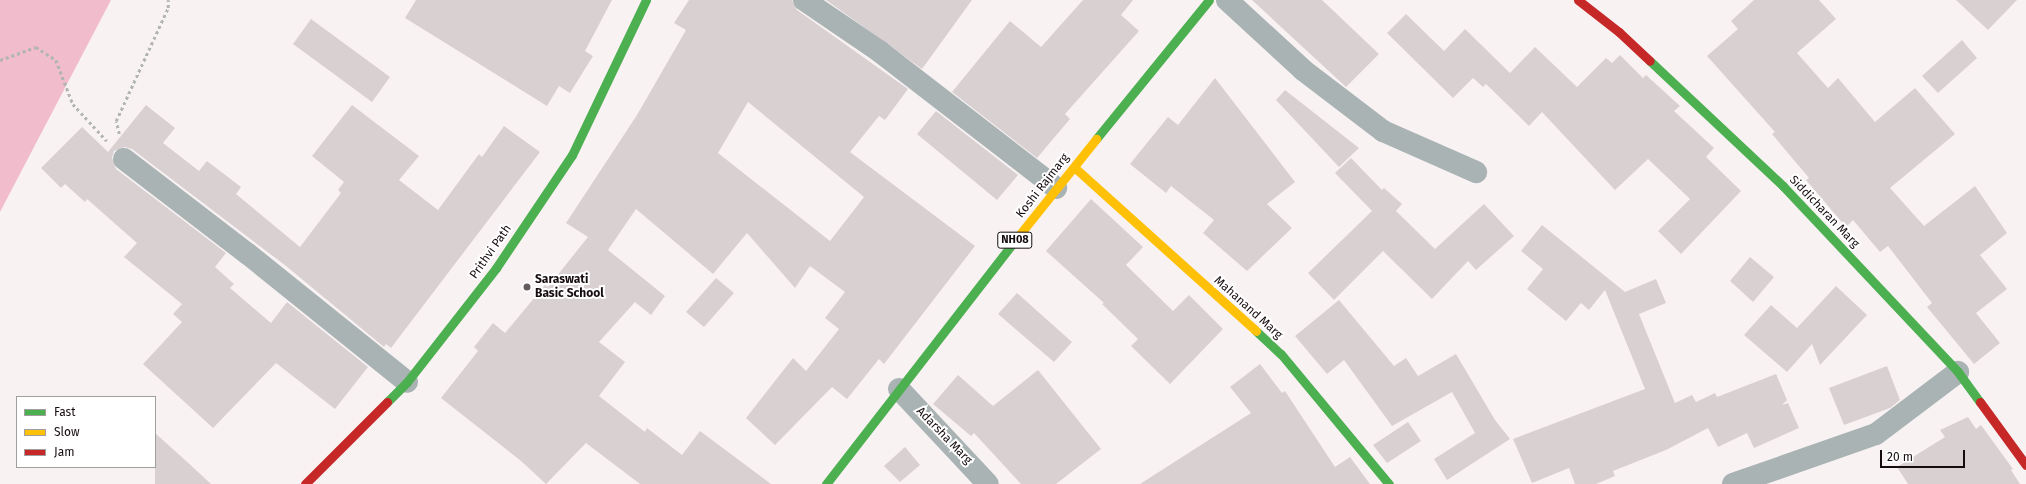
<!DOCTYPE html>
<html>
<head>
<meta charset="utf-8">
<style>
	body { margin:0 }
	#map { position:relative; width:2026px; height:484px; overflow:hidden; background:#f9f2f3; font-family:"Fira Sans",sans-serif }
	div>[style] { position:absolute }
	.forest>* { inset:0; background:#f1bccb }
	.building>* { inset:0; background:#d9d0d2 }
	.path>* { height:2.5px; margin-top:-1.25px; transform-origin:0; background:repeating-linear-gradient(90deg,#b2b4b5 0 3px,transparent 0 6px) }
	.street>* { height:22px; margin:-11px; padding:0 11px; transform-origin:11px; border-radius:11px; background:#a9b3b4 }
	.fast>* { height:9px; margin:-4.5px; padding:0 4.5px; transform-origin:4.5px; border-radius:4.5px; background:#4caf50 }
	.slow>* { height:9px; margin:-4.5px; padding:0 4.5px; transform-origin:4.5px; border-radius:4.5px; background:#ffc107 }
	.jam>* { height:9px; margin:-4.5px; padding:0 4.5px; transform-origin:4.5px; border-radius:4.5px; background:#c62828 }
	.dots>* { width:11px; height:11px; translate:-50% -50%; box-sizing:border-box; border:2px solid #fff; border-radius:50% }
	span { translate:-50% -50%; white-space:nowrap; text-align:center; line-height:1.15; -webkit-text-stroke:4px #fff; paint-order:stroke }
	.shield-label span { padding:1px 3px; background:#fff; border:1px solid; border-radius:3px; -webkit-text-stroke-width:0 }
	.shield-label { font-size:11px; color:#160c0f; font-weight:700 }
	.street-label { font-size:12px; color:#160c0f }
	.poi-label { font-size:12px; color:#160c0f; font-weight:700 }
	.left { translate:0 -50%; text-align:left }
	.legend { position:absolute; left:16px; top:396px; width:140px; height:72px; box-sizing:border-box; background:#fff; border:1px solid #a29e9f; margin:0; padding:5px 7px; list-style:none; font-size:12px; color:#160c0f }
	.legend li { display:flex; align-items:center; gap:8px; height:20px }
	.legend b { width:20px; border:1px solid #a29e9f }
	.scale { position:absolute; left:1880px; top:450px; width:85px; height:18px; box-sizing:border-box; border:2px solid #160c0f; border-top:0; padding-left:5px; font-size:12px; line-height:14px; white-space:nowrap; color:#160c0f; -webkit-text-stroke:3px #fff; paint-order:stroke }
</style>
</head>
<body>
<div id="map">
	<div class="forest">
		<i style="clip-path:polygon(0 0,111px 0,0 212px)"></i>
	</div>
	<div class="building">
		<i style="clip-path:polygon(416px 0,612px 0,585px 51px,593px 56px,570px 93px,559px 86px,547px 106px,405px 18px)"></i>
		<i style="clip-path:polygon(evenodd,689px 0,792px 0,797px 10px,908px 89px,885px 120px,879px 116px,850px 152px,975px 246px,884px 364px,879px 359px,847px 399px,832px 387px,775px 445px,746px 418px,793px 358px,806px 371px,839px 329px,825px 318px,845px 292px,810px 266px,795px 288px,747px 233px,713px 274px,636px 209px,608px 250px,665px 296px,651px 315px,635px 302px,599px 342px,625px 362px,599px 396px,645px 432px,647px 428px,682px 455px,700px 431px,771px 484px,640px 484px,586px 443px,546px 484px,521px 461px,441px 398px,478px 351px,474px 347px,493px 323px,505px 333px,545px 285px,548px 287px,588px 237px,566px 223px,637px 115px,686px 30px,674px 23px,689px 0,748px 102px,864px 197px,830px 241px,718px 153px,748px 102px)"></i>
		<i style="clip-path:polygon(826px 0,972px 0,922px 69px)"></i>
		<i style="clip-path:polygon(1083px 0,1133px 0,1121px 15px,1139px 31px,1065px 114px,1070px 119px,1037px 158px,952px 92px,1010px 21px,1041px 47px)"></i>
		<i style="clip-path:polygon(1252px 0,1322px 0,1379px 54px,1346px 87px)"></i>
		<i style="clip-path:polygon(1754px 0,1819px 0,1836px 19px,1797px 53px,1828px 88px,1838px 78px,1875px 122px,1915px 88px,1955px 134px,1890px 188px,1924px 226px,1975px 186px,2007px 233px,1980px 255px,2007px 289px,1976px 313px,2000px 343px,1974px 364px,1927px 307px,1932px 303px,1888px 246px,1880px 252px,1853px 220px,1846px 227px,1806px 180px,1809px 178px,1772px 134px,1775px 132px,1707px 56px,1738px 29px,1731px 21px)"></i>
		<i style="clip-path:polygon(1956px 0,2017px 0,1988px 30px)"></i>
		<i style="clip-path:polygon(1406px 14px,1444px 51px,1465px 29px,1510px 73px,1535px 47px,1577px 87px,1606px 58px,1612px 63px,1620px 55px,1643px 78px,1646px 75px,1680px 106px,1674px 111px,1714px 148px,1706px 157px,1741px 191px,1681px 254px,1658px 231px,1690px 199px,1648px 159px,1615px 190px,1542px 112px,1529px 126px,1486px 84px,1483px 87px,1473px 78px,1453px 98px,1387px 33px)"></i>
		<i style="clip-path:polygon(311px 19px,390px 77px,372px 102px,293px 44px)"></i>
		<i style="clip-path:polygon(1962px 40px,1977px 58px,1938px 93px,1922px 76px)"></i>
		<i style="clip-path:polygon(1215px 78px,1295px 182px,1267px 204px,1292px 228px,1247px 271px,1203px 233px,1214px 220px,1171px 186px,1166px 193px,1130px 164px,1168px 117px,1178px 125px)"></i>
		<i style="clip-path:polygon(1285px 90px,1359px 148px,1339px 167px,1276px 100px)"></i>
		<i style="clip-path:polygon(146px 105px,175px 128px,163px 143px,199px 171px,207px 161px,241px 187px,236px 194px,300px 247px,341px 193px,338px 190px,344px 182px,312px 156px,352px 105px,419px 156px,399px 180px,438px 210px,479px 154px,482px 157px,504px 126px,540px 152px,391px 348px,386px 344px,384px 347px,286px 266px,132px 149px,125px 147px,114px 151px,112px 158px,116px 169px,226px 253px,215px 267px,234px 284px,230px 288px,271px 323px,287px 302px,368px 367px,335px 409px,276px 363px,213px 428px,143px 364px,182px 322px,173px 314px,182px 304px,124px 257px,137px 243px,87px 199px,85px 202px,65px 184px,61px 188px,41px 168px,82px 127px,108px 152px)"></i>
		<i style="clip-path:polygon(936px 111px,1018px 175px,997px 200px,917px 134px)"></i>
		<i style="clip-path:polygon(1351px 158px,1382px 190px,1384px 188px,1402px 204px,1396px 211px,1435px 249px,1484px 204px,1514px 236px,1476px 270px,1468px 261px,1432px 299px,1383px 251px,1334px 300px,1308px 273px,1372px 211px,1335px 173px)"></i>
		<i style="clip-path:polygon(1091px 199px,1143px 247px,1126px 265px,1173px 311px,1189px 295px,1223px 329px,1170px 384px,1131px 346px,1138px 339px,1102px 304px,1104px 303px,1046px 251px)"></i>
		<i style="clip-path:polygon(1542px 225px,1625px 292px,1656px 279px,1666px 303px,1639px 314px,1675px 403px,1692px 395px,1696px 402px,1715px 393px,1717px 397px,1776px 374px,1787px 400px,1782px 405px,1788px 403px,1799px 428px,1754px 448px,1747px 433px,1718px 447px,1708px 428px,1666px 450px,1613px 471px,1615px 476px,1596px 484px,1575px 484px,1569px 468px,1532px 483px,1513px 439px,1645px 389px,1605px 290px,1589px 310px,1581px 303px,1566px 321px,1527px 289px,1543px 269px,1521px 251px)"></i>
		<i style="clip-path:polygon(1750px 257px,1774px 277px,1753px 302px,1730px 281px)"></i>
		<i style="clip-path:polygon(716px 278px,734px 293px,704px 327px,686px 312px)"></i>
		<i style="clip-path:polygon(1836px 286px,1867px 315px,1820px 365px,1812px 344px,1787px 372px,1744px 335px,1771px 305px,1797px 328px)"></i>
		<i style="clip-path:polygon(1017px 293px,1072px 342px,1054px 362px,998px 314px)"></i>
		<i style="clip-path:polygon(1339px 300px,1394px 366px,1406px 358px,1418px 376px,1456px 354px,1495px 420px,1510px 439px,1447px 480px,1434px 459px,1475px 433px,1452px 392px,1392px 426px,1344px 360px,1327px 374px,1295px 336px)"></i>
		<i style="clip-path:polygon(1260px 364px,1282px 393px,1285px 391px,1335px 467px,1350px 457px,1370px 484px,1140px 484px,1251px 413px,1230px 387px)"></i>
		<i style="clip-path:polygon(1887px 366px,1900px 400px,1890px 408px,1844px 425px,1829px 388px)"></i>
		<i style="clip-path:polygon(1038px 370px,1101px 449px,1056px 484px,1021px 484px,974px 433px,971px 436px,933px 404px,958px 375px,993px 406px)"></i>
		<i style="clip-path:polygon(1968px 417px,1976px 429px,1981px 425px,2013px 469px,2011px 470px,2020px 484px,1908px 484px,1897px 467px,1945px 437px,1940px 430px)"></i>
		<i style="clip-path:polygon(1408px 422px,1421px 441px,1387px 463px,1373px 445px)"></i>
		<i style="clip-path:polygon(155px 433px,185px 460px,211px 484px,155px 484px)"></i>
		<i style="clip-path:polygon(905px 447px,920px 465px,900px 482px,884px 466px)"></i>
	</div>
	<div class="path">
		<i style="left:0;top:60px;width:38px;rotate:-20deg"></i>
		<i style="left:36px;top:47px;width:24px;rotate:33deg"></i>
		<i style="left:56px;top:60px;width:47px;rotate:68.9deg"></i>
		<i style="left:73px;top:104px;width:50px;rotate:47.4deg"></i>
		<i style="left:119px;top:134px;width:13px;rotate:-103deg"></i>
		<i style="left:116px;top:121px;width:124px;rotate:-65.3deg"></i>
		<i style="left:168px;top:8px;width:8px;rotate:-90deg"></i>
	</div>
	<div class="street">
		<i style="left:804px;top:0;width:91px;rotate:34.2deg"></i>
		<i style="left:879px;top:51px;width:224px;rotate:37.7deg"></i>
		<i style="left:1227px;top:0;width:103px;rotate:42.6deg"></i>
		<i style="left:1303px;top:70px;width:101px;rotate:37.3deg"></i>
		<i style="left:1383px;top:131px;width:102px;rotate:23.8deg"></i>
		<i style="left:124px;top:159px;width:156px;rotate:37.5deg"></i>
		<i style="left:248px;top:254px;width:204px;rotate:38.8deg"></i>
		<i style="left:899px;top:389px;width:130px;rotate:46.9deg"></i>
		<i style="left:1733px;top:484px;width:151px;rotate:-19.3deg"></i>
		<i style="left:1876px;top:434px;width:103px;rotate:-37.1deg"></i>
	</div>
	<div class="fast">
		<i style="left:1650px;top:61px;width:183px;rotate:43.2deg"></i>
		<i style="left:1783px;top:186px;width:255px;rotate:46.7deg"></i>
		<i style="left:1958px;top:372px;width:37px;rotate:54deg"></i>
		<i style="left:1096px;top:139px;width:179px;rotate:-50.9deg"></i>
		<i style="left:1256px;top:331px;width:34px;rotate:43deg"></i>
		<i style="left:1281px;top:354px;width:169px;rotate:50.3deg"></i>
		<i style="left:387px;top:402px;width:28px;rotate:-45deg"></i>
		<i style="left:407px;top:382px;width:145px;rotate:-52deg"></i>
		<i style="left:496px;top:268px;width:136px;rotate:-56.1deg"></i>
		<i style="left:572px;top:155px;width:172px;rotate:-64.5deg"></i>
		<i style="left:826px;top:484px;width:316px;rotate:-52.2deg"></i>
	</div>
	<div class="slow">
		<i style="left:1074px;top:167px;width:245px;rotate:42deg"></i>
		<i style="left:1020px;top:234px;width:122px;rotate:-51.3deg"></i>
	</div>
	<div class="jam">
		<i style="left:1578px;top:0;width:52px;rotate:38deg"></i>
		<i style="left:1619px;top:32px;width:42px;rotate:43.1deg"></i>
		<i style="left:1980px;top:402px;width:78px;rotate:53.9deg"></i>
		<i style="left:305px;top:484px;width:116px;rotate:-45deg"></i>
	</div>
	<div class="dots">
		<i style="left:527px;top:287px;background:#655c5f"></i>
	</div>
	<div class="shield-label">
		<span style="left:1015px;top:240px">NH08</span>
	</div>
	<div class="street-label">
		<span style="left:1043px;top:186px;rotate:-52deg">Koshi Rajmarg</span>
		<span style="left:1824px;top:212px;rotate:46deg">Siddicharan Marg</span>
		<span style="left:491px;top:252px;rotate:-55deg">Prithvi Path</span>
		<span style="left:1248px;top:308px;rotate:42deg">Mahanand Marg</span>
		<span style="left:944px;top:436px;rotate:46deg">Adarsha Marg</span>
	</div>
	<div class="poi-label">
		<span class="left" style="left:535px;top:287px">Saraswati<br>Basic School</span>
	</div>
	<ul class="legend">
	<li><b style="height:5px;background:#4caf50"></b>Fast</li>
	<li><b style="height:5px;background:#ffc107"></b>Slow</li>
	<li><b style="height:5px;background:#c62828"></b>Jam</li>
	</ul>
	<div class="scale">20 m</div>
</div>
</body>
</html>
